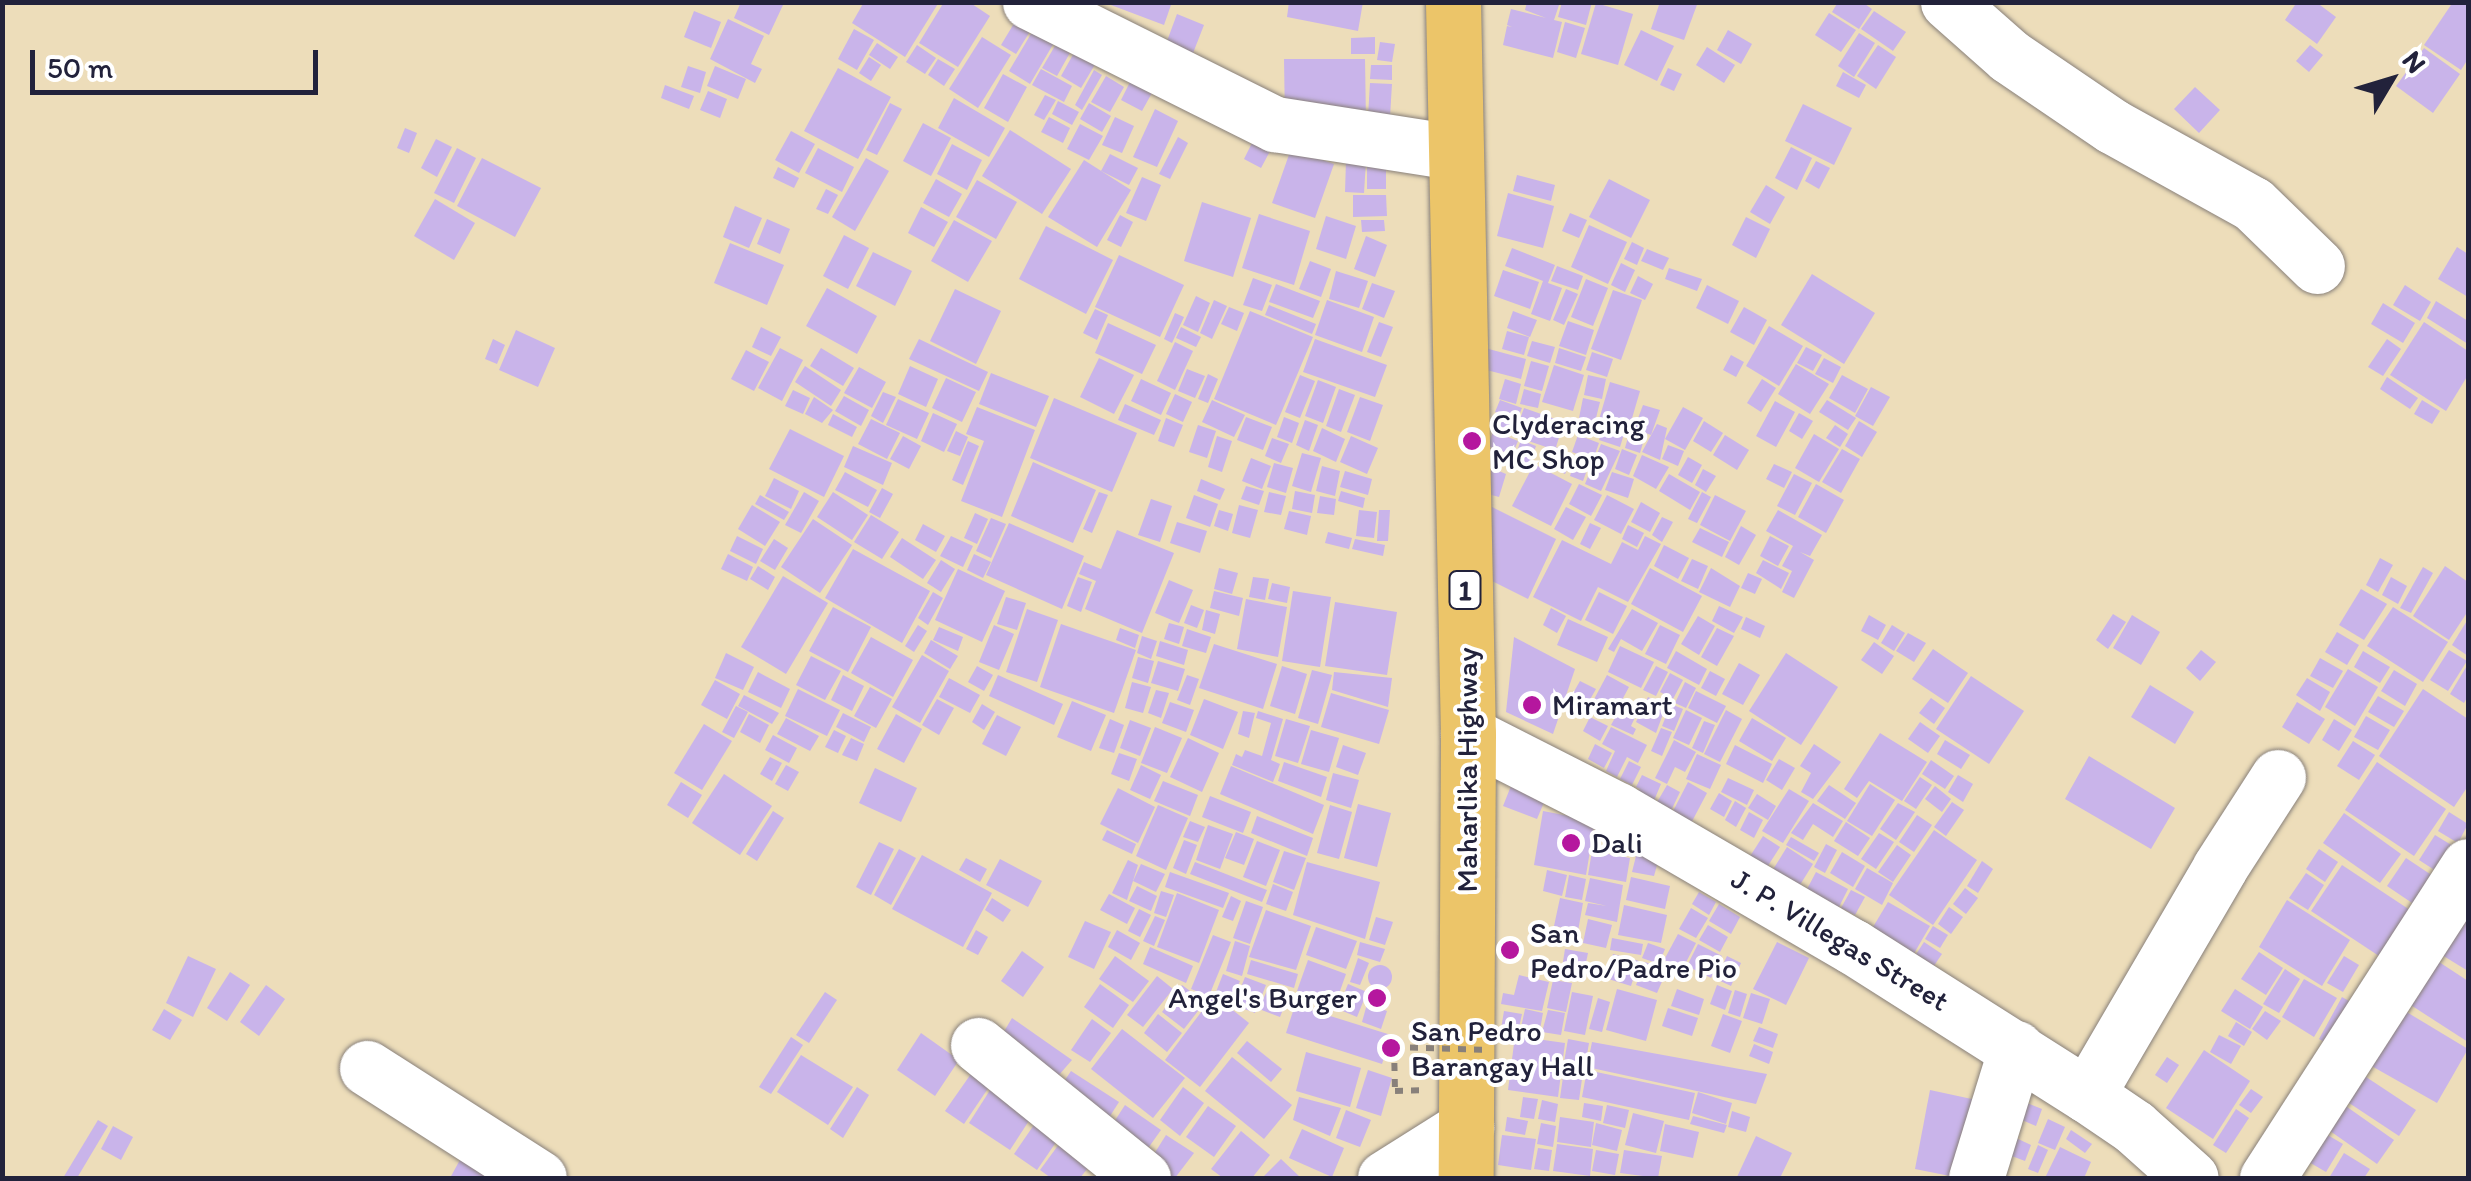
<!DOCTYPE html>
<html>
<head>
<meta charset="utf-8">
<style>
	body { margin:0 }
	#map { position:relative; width:2471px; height:1181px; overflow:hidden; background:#edddba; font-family:Itim,sans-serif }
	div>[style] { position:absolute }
	.building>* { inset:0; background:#c9b4ea }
	.round { border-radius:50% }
	.path>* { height:6px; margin-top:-3px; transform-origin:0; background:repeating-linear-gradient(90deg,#88807a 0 8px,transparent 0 16px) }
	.roads { filter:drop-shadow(0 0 2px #88807a) drop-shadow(0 0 2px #88807a) }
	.minor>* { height:55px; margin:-27.5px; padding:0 27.5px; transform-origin:27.5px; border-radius:27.5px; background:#fff }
	.highway>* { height:55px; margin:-27.5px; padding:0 27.5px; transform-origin:27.5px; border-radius:27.5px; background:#ecc569 }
	.path-bridge>* { height:6px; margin-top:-3px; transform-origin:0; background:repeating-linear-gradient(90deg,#88807a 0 8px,transparent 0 16px) }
	.dots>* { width:28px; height:28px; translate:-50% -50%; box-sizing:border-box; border:5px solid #fff; border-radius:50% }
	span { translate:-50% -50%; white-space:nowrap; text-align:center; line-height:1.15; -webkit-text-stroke:8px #fff; paint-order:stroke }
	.shield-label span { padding:2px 8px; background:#fff; border:2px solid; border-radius:8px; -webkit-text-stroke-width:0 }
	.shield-label { font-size:28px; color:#22223b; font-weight:700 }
	.poi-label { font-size:30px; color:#22223b }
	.left { translate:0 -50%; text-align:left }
	.right { translate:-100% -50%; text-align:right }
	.street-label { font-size:30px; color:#22223b }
	.frame { position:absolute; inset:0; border:5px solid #22223b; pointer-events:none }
	.north { position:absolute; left:2341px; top:30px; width:100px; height:100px; -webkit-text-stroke:8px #fff; paint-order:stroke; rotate:52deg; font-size:28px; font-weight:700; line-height:40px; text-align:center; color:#22223b }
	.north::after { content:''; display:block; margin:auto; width:35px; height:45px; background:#22223b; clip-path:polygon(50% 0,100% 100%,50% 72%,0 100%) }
	.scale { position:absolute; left:30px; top:50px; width:288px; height:45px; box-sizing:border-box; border:5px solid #22223b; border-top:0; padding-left:12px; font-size:30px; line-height:35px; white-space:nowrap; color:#22223b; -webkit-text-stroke:8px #fff; paint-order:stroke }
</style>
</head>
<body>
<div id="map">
	<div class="building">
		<i style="clip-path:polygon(741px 2px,783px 5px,769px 35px,734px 18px)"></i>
		<i style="clip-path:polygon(864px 2px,939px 2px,905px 57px,852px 23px)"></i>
		<i style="clip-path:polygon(944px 2px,969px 2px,990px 16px,958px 67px,919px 43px)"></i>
		<i style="clip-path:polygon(1103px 2px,1172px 2px,1164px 25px)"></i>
		<i style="clip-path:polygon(1289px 2px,1363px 2px,1358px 31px,1287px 17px)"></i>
		<i style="clip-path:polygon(1527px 2px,1560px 2px,1554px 20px,1562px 22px,1553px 58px,1503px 45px,1507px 26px,1512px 27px,1507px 25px,1511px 9px,1546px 18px,1525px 10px)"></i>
		<i style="clip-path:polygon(1562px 2px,1592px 2px,1586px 25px,1558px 17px)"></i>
		<i style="clip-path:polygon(1660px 2px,1698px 2px,1684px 40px,1651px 29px)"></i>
		<i style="clip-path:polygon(1838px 2px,1862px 2px,1872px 9px,1859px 29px,1832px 12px)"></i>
		<i style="clip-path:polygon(2297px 2px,2316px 2px,2336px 17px,2317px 44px,2285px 20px)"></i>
		<i style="clip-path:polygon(2453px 2px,2468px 2px,2468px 59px,2461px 70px,2424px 45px)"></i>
		<i style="clip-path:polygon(1596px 3px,1633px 14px,1618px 65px,1581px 54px)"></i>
		<i style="clip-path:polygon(694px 11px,721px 22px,711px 48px,684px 37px)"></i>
		<i style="clip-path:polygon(1874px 11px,1906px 32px,1893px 51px,1861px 29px)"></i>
		<i style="clip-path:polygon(1829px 13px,1856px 30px,1841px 52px,1815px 35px)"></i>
		<i style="clip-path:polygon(1177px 14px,1204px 25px,1186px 71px,1160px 60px)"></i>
		<i style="clip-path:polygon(1019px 15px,1034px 25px,1016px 54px,1001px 45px)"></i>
		<i style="clip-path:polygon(728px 19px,764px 36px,751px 64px,762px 69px,755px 83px,710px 59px)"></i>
		<i style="clip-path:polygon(1038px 22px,1059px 34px,1030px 84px,1009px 71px)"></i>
		<i style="clip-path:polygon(1565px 22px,1585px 28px,1576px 58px,1557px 52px)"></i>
		<i style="clip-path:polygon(854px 29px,874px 40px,857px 70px,838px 59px)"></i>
		<i style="clip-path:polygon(1641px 30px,1674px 46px,1657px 81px,1624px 65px)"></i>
		<i style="clip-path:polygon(1728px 30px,1752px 44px,1741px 64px,1717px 50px)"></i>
		<i style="clip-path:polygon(1859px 33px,1875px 43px,1854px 77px,1838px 66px)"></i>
		<i style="clip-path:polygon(1062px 34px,1076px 42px,1057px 76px,1042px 68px)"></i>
		<i style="clip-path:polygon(982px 37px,1011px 55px,978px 108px,949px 89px)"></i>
		<i style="clip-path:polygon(1375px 37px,1375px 54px,1351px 54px,1351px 38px)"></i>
		<i style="clip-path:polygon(1380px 42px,1395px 44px,1392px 62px,1377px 60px)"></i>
		<i style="clip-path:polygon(877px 43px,898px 57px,890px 69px,869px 55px)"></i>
		<i style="clip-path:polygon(1079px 44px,1100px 56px,1081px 88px,1061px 76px)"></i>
		<i style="clip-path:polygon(917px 45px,936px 58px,925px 74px,906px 62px)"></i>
		<i style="clip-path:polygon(1878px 45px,1896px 57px,1876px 89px,1857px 76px)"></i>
		<i style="clip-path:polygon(2310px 45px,2323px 55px,2309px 72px,2296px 61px)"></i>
		<i style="clip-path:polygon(1707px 47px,1735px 65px,1724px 83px,1696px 65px)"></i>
		<i style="clip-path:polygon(2424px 48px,2460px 74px,2433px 113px,2396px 86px)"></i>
		<i style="clip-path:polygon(869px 57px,881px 65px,871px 81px,859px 73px)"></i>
		<i style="clip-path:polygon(938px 59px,955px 69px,944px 86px,928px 75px)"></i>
		<i style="clip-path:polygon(1284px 59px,1365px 59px,1366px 122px,1285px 122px)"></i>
		<i style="clip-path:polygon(1371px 65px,1392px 65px,1392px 80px,1370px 79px)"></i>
		<i style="clip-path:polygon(688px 66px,706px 72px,700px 93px,681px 87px)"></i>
		<i style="clip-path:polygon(715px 66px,746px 79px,738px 99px,707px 86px)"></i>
		<i style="clip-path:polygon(838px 68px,891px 97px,858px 159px,804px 131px)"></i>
		<i style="clip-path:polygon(1668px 68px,1682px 74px,1674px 91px,1660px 85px)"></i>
		<i style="clip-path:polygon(1041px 69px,1072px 86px,1064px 102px,1032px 85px)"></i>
		<i style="clip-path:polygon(1094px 70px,1102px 75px,1082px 110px,1075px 105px)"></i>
		<i style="clip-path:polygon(1136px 70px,1158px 82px,1142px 111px,1121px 100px)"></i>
		<i style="clip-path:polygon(1843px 72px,1866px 85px,1859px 98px,1836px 86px)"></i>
		<i style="clip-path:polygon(1003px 74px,1027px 87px,1008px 122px,984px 108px)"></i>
		<i style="clip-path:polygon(1106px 76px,1124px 87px,1110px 112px,1091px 102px)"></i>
		<i style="clip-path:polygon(1370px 83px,1392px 84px,1390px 117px,1368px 116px)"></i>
		<i style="clip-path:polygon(665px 85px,694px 96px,689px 109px,661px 98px)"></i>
		<i style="clip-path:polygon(2195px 87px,2220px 110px,2199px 133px,2174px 109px)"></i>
		<i style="clip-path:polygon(708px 91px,727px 99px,720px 118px,700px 110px)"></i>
		<i style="clip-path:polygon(1045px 95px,1056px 100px,1044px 120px,1034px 115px)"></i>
		<i style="clip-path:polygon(954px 98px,1005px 128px,989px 157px,938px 128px)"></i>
		<i style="clip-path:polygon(1058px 101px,1079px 112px,1072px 125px,1052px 114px)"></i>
		<i style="clip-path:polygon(890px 103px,902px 109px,877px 155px,866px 150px)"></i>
		<i style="clip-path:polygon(1089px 103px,1111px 116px,1102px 132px,1080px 119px)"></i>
		<i style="clip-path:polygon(1803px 104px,1852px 128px,1834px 165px,1785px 141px)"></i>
		<i style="clip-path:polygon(1155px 109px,1178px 121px,1157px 167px,1133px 157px)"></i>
		<i style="clip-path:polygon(1049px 117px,1070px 128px,1063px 143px,1041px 132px)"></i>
		<i style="clip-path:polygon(1115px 117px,1134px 126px,1122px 153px,1102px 145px)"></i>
		<i style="clip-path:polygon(923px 123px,951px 138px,931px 176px,903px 161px)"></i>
		<i style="clip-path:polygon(1080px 124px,1103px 136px,1089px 160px,1067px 149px)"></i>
		<i style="clip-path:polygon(405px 128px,417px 133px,409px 153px,397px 148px)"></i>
		<i style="clip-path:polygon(1259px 129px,1277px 138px,1261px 168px,1244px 159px)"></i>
		<i style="clip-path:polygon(1010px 130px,1071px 169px,1042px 214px,982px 176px)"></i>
		<i style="clip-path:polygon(791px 131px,815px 144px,799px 173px,775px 160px)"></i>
		<i style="clip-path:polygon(1178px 137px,1188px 143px,1170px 179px,1159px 174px)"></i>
		<i style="clip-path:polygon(436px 139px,452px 147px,437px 177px,421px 168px)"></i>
		<i style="clip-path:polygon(952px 144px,982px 160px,967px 190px,937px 174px)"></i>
		<i style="clip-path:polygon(1791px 147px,1812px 158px,1797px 190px,1775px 178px)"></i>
		<i style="clip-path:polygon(457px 148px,476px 158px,454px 203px,434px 193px)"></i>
		<i style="clip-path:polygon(818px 148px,854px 167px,842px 192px,805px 173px)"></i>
		<i style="clip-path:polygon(1291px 149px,1334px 164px,1315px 218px,1272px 203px)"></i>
		<i style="clip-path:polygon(1110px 154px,1138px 168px,1129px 185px,1101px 171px)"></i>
		<i style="clip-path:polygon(482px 158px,541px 188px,515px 237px,457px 206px)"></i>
		<i style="clip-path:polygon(866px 158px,889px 171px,855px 231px,832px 217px)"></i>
		<i style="clip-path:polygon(1084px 160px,1131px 190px,1097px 247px,1048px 217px)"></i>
		<i style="clip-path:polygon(1346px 160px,1366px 161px,1364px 193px,1345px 192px)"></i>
		<i style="clip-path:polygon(1816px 161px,1830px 168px,1819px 189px,1805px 181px)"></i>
		<i style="clip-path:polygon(1367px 164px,1386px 164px,1386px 189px,1367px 189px)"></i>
		<i style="clip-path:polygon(778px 167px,799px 178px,794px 188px,773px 178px)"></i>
		<i style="clip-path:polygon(1517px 175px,1555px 185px,1551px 201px,1513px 191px)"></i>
		<i style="clip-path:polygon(1142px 177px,1161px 185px,1146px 221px,1126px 213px)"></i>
		<i style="clip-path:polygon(936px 179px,962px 194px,949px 217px,923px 203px)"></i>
		<i style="clip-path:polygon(1609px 179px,1650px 200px,1631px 238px,1589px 217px)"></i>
		<i style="clip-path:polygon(977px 180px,1017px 202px,996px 239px,956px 217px)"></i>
		<i style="clip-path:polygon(1766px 185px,1785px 197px,1770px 224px,1750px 212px)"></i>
		<i style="clip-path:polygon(826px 189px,838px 195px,828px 214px,816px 209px)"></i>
		<i style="clip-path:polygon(1508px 193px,1554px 206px,1543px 248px,1497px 236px)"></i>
		<i style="clip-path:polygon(1353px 195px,1386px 195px,1387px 216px,1353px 217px)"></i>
		<i style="clip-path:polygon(435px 199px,475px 223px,454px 260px,414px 236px)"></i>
		<i style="clip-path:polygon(1202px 202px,1251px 218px,1233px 277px,1184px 261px)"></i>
		<i style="clip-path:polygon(735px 206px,762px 218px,749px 248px,723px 237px)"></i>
		<i style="clip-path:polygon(921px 207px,948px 222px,934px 247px,908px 233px)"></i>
		<i style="clip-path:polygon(1570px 213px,1587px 220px,1579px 238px,1562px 231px)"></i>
		<i style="clip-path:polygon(1259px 214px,1310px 231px,1294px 285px,1242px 268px)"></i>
		<i style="clip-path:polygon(1120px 215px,1133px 222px,1121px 247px,1107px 240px)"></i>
		<i style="clip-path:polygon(1326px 216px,1356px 226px,1346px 259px,1316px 249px)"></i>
		<i style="clip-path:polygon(1746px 217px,1770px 229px,1756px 258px,1732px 245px)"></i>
		<i style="clip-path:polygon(767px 219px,790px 229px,780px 254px,757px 244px)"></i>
		<i style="clip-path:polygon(954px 220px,992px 241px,968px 282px,931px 261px)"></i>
		<i style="clip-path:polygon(1361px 220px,1384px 220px,1385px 231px,1362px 232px)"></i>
		<i style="clip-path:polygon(1589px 225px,1627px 242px,1608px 284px,1571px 267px)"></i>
		<i style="clip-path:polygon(1046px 226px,1113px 260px,1086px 314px,1019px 279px)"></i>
		<i style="clip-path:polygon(844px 235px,869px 248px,848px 289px,823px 276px)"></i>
		<i style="clip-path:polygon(1366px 236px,1387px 245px,1375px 277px,1354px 269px)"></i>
		<i style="clip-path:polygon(1632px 242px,1644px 248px,1637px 265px,1624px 259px)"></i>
		<i style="clip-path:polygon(730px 243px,784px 265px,767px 305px,714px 283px)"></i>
		<i style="clip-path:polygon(2457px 247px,2468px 254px,2468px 297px,2438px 279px)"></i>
		<i style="clip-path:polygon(1512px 248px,1555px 265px,1548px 283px,1562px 288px,1550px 321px,1531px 314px,1543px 281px,1505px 266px)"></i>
		<i style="clip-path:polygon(1647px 249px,1669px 258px,1663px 270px,1641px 261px)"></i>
		<i style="clip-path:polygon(873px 252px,912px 271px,895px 306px,856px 286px)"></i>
		<i style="clip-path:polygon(1119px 255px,1184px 285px,1160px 337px,1095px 307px)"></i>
		<i style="clip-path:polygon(1310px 261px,1331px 269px,1321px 297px,1299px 289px)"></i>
		<i style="clip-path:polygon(1621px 263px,1635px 270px,1625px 292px,1611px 285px)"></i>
		<i style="clip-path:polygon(1557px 266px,1583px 276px,1578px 290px,1551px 281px)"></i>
		<i style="clip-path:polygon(1669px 268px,1702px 279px,1697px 291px,1665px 279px)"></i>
		<i style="clip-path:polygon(1503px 270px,1539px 282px,1530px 309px,1494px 296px)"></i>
		<i style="clip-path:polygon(1336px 271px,1368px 281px,1359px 308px,1329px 299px)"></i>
		<i style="clip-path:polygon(1812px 274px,1875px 313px,1844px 364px,1781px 325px)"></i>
		<i style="clip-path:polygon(1638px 276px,1653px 284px,1645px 300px,1630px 293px)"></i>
		<i style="clip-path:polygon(1253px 278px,1272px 285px,1262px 311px,1243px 305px)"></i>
		<i style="clip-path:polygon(1586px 279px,1608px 288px,1593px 326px,1571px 317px)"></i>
		<i style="clip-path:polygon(1372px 283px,1395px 291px,1384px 318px,1362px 309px)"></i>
		<i style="clip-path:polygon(1276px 284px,1320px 301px,1313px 318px,1269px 302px)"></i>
		<i style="clip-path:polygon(1707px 285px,1739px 301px,1728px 324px,1696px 308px)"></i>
		<i style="clip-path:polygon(2405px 285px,2431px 302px,2420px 321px,2393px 305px)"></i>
		<i style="clip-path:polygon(827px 288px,877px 316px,857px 354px,806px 326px)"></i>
		<i style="clip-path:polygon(955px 289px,1001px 311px,976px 364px,930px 341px)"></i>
		<i style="clip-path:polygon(1566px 289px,1578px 294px,1564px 325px,1553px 320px)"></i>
		<i style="clip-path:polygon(1613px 290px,1642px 300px,1621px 360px,1591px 349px)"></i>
		<i style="clip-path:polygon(1196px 296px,1210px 303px,1198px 332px,1183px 325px)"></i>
		<i style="clip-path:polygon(1214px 300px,1227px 306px,1212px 339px,1200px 333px)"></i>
		<i style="clip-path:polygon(1327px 300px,1374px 317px,1362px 352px,1315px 335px)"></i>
		<i style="clip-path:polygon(2436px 301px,2468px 321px,2468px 344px,2427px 318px)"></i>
		<i style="clip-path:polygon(2383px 303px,2415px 323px,2403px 343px,2371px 324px)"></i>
		<i style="clip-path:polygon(1269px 305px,1316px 324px,1312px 334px,1265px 315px)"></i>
		<i style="clip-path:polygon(1229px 307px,1244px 313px,1237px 331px,1221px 324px)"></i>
		<i style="clip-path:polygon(1744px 307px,1767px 320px,1754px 345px,1730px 332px)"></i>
		<i style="clip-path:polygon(1095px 309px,1108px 315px,1097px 340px,1083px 333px)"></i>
		<i style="clip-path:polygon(1250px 311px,1313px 337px,1276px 425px,1214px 399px)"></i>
		<i style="clip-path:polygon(1513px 311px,1537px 320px,1530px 337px,1507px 328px)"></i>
		<i style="clip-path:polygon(1175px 313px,1184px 317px,1172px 343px,1164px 339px)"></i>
		<i style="clip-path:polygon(1568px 321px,1594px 330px,1586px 355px,1559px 346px)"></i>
		<i style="clip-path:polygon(1379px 322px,1393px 327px,1381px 357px,1367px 352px)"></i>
		<i style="clip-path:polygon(2424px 322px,2468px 351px,2468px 375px,2446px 411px,2390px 375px)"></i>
		<i style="clip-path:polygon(1108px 323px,1156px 345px,1142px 374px,1095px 353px)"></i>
		<i style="clip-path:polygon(1769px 326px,1803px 346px,1779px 386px,1746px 366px)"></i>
		<i style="clip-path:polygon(761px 327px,781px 337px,771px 356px,752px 347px)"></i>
		<i style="clip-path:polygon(1181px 327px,1201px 337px,1196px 347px,1176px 338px)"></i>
		<i style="clip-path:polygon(516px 330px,555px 348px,538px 387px,499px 370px)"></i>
		<i style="clip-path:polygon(1507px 331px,1529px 337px,1524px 355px,1502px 349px)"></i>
		<i style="clip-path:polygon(493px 339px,505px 345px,497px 364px,485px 359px)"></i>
		<i style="clip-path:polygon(919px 339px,988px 372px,979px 391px,909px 359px)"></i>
		<i style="clip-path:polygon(1315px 339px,1387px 365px,1375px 397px,1303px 372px)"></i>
		<i style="clip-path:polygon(2387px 339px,2401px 349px,2383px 376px,2368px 367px)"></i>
		<i style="clip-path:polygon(1532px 341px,1555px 347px,1550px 363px,1527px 356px)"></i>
		<i style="clip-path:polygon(1175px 342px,1193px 351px,1175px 390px,1157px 381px)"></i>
		<i style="clip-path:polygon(1806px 347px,1822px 355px,1813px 371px,1797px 363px)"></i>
		<i style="clip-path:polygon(780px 348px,803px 360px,782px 401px,758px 388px)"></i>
		<i style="clip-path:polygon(821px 348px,854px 368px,843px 386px,810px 366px)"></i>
		<i style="clip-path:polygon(1485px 348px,1526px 359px,1521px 379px,1479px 368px)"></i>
		<i style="clip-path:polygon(1559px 348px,1586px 357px,1581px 371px,1555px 363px)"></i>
		<i style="clip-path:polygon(746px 350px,769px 362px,754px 391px,731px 379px)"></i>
		<i style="clip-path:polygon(1592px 352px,1613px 359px,1607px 377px,1586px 370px)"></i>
		<i style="clip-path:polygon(1731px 355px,1744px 362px,1736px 377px,1723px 370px)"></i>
		<i style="clip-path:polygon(1099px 358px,1134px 375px,1114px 414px,1080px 397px)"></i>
		<i style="clip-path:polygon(1824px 358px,1841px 367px,1833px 383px,1815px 374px)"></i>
		<i style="clip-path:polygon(1531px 361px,1549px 366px,1542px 391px,1524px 386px)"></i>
		<i style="clip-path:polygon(1796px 364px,1829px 384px,1810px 414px,1778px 394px)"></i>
		<i style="clip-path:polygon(1554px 365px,1584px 375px,1573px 411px,1542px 402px)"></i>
		<i style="clip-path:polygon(805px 366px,841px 390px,831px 406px,795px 382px)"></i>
		<i style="clip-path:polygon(910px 366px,938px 379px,926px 407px,898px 394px)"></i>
		<i style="clip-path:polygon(859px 367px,886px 382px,872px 408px,844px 393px)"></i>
		<i style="clip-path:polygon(1187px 369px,1205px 376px,1195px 398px,1178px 391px)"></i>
		<i style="clip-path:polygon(991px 373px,1049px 396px,1036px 427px,979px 404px)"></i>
		<i style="clip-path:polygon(1208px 374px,1218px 379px,1208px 403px,1198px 399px)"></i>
		<i style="clip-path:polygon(1300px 375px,1315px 381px,1300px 418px,1285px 412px)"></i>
		<i style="clip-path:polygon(1588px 375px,1606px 379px,1602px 399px,1584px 395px)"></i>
		<i style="clip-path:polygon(1842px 375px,1868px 389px,1855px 413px,1829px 398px)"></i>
		<i style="clip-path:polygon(2387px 377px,2418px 398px,2410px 409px,2380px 389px)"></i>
		<i style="clip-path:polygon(946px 378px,976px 392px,962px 422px,932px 408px)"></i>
		<i style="clip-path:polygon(1141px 379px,1171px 393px,1161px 415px,1131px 401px)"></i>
		<i style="clip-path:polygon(1505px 379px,1521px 384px,1516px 404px,1499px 399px)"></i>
		<i style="clip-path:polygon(1762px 379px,1776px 388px,1761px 412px,1747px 403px)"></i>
		<i style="clip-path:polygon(1318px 380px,1336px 387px,1323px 423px,1305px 416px)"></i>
		<i style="clip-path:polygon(1610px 382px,1640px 391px,1628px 432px,1598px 423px)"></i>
		<i style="clip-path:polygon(1871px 387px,1890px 397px,1873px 426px,1855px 416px)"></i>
		<i style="clip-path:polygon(1339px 389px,1355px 395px,1341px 432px,1326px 426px)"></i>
		<i style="clip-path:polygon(1524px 389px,1541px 394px,1538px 408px,1520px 404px)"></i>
		<i style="clip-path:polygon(793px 390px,810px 398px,803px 414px,785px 406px)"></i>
		<i style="clip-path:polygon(883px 392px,896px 397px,883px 423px,871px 416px)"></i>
		<i style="clip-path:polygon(1175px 394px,1192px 402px,1183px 422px,1166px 414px)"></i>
		<i style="clip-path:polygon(844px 396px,869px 410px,861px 426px,835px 411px)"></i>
		<i style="clip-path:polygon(814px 397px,833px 410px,822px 423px,805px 414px)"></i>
		<i style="clip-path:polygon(1360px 397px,1383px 405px,1370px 441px,1347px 432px)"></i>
		<i style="clip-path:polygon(1054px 398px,1137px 433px,1112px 492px,1030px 458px)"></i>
		<i style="clip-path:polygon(1583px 398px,1600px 402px,1595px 422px,1579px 418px)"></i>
		<i style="clip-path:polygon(898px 399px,929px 413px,917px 439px,886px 425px)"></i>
		<i style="clip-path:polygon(1212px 400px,1245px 415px,1234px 437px,1202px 422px)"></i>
		<i style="clip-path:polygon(1500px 400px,1522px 408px,1517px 420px,1495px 412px)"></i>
		<i style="clip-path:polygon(1827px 400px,1856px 418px,1848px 430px,1819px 412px)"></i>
		<i style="clip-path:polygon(2422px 400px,2440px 411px,2432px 424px,2414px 414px)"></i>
		<i style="clip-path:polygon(1775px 401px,1795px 412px,1776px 447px,1756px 436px)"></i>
		<i style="clip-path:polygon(1125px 404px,1161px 420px,1154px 435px,1118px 420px)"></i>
		<i style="clip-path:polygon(1643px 405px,1660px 410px,1651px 435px,1634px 429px)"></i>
		<i style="clip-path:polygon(977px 407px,1035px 430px,1002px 517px,961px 501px,984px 441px,966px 434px)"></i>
		<i style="clip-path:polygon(1683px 407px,1703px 418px,1685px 450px,1665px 439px)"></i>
		<i style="clip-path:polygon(1524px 408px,1564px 422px,1556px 447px,1574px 455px,1565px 474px,1548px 466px,1555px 450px,1514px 436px)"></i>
		<i style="clip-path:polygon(933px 413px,957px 424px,944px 452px,921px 441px)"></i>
		<i style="clip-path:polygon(1799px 413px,1813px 421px,1802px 439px,1789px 431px)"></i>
		<i style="clip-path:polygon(833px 414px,857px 427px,852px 437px,828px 425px)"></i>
		<i style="clip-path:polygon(1496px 415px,1516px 423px,1512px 435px,1491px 427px)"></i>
		<i style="clip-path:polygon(1246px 417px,1272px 427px,1263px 450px,1237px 440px)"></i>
		<i style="clip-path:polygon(1284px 417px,1299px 423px,1292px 443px,1277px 437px)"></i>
		<i style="clip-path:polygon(1166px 418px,1183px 425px,1174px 447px,1158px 441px)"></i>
		<i style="clip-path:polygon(871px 419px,900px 433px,887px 459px,858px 444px)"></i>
		<i style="clip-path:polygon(1305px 420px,1318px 425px,1309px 451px,1296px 445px)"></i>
		<i style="clip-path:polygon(1704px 421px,1723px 433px,1711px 452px,1693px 441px)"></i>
		<i style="clip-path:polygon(1859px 421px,1877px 432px,1862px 457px,1845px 446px)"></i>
		<i style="clip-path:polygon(1657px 424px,1667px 428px,1660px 460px,1642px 452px)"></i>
		<i style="clip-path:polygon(1198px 425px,1216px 431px,1207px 458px,1189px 452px)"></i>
		<i style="clip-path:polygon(1835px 425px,1848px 434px,1840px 447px,1826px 438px)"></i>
		<i style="clip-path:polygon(1322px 428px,1345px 439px,1336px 462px,1313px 451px)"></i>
		<i style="clip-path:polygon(1603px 428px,1624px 434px,1620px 447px,1599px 440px)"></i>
		<i style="clip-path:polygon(790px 429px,844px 456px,824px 497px,769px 469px)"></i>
		<i style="clip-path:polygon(1630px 430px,1645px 436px,1640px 453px,1625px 448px)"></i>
		<i style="clip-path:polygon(956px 431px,968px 437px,960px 456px,947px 451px)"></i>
		<i style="clip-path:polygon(1493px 431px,1518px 441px,1512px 455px,1488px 446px)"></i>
		<i style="clip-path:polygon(1814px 434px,1839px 449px,1819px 482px,1795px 468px)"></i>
		<i style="clip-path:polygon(1578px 435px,1599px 443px,1593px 460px,1572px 452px)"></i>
		<i style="clip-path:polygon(1725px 435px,1749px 450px,1737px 470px,1713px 455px)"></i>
		<i style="clip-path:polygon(903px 436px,921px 446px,909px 469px,890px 459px)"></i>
		<i style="clip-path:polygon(1217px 436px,1232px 441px,1222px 472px,1208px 467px)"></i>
		<i style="clip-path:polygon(1351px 436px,1378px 448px,1367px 474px,1340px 462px)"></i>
		<i style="clip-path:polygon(1272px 438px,1289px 444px,1281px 463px,1265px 456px)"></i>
		<i style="clip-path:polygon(1521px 440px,1536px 446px,1527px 470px,1512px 465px)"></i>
		<i style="clip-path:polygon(968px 441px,979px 446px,963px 485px,952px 480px)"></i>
		<i style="clip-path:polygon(1601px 444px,1620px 451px,1601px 491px,1585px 484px)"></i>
		<i style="clip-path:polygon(1668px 445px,1684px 451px,1678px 466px,1662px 459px)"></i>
		<i style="clip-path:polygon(853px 446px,892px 463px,883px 485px,844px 467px)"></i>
		<i style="clip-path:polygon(1622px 449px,1637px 455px,1629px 475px,1615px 469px)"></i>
		<i style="clip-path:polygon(1842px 449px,1860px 459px,1841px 493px,1822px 482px)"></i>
		<i style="clip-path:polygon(1302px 453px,1321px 458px,1311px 492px,1292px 486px)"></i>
		<i style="clip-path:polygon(1642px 455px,1669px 467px,1656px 489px,1633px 476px)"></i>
		<i style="clip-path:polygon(1576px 457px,1590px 462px,1583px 481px,1570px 476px)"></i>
		<i style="clip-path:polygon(1688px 457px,1702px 465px,1692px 483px,1678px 475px)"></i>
		<i style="clip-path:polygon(1251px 458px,1271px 466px,1262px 489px,1242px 481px)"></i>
		<i style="clip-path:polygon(1033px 462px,1096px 490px,1073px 543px,1011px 516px)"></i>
		<i style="clip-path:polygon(1274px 463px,1293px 468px,1286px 493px,1267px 487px)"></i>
		<i style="clip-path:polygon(1534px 464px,1572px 484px,1551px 526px,1512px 506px)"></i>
		<i style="clip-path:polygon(1774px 464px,1792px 472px,1784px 488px,1766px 479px)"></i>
		<i style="clip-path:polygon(1322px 466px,1340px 471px,1335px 496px,1316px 491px)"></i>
		<i style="clip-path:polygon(1487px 466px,1506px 474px,1499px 497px,1488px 494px)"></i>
		<i style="clip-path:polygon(1703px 469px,1716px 476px,1706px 492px,1695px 485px)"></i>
		<i style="clip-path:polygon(1345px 471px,1372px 479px,1368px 495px,1340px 487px)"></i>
		<i style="clip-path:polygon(845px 472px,877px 490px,868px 507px,835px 490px)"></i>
		<i style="clip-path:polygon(1612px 472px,1634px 479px,1628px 498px,1605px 490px)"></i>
		<i style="clip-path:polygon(1669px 474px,1700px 492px,1690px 510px,1659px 491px)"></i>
		<i style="clip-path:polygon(1794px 474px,1812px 483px,1795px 515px,1777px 506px)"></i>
		<i style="clip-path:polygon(774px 478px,799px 491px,791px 509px,765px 496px)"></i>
		<i style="clip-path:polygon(1201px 479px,1225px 489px,1220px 500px,1197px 491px)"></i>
		<i style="clip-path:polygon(1579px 484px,1602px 495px,1591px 516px,1569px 504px)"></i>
		<i style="clip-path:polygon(1816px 484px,1844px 500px,1826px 533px,1798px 517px)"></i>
		<i style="clip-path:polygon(1246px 486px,1264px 491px,1259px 505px,1241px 499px)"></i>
		<i style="clip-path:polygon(882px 488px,893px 494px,880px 518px,869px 512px)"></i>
		<i style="clip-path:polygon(1295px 491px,1315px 495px,1312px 513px,1292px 509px)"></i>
		<i style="clip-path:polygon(1341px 491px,1365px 498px,1363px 508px,1338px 501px)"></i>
		<i style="clip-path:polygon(804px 492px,819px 501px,801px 533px,785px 525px)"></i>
		<i style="clip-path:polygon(833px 492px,868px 515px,852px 540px,817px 517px)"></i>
		<i style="clip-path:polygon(1099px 492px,1108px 495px,1092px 533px,1083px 529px)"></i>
		<i style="clip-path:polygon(1269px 492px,1286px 496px,1281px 515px,1264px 512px)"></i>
		<i style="clip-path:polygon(1702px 492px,1711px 497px,1697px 523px,1688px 519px)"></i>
		<i style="clip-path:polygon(760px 495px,789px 512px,784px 520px,755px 504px)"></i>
		<i style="clip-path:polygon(1194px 495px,1218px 504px,1210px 527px,1186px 518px)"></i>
		<i style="clip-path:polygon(1607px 495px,1634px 509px,1621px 534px,1594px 520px)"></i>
		<i style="clip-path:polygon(1715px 495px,1746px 511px,1730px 541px,1700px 525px)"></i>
		<i style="clip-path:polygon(1320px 496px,1336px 499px,1334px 515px,1317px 513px)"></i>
		<i style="clip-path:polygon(1151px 499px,1172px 506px,1160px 542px,1138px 535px)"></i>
		<i style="clip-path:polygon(1641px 502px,1660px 513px,1650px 532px,1631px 522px)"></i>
		<i style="clip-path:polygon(752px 505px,780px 522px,765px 546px,738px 529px)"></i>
		<i style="clip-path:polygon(1239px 505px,1258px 510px,1250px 538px,1232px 533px)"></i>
		<i style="clip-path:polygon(1488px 505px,1556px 539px,1528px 599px,1488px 579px)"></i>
		<i style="clip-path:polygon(1566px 507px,1586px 517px,1573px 540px,1554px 529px)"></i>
		<i style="clip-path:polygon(1219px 510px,1233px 514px,1228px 531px,1214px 526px)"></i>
		<i style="clip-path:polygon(1359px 510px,1377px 512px,1374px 538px,1356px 536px)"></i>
		<i style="clip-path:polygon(1379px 510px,1390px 510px,1388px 541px,1377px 541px)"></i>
		<i style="clip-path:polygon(1778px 510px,1822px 535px,1810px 556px,1800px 552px,1814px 560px,1794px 598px,1782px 592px,1792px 571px,1782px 566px,1793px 546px,1766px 531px)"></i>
		<i style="clip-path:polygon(1289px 511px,1311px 516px,1307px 535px,1284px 529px)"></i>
		<i style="clip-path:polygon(975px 513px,988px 519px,977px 544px,964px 538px)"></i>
		<i style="clip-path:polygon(871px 515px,899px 532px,882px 559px,854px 542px)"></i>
		<i style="clip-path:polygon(1662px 517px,1673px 522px,1662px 542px,1652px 535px)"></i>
		<i style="clip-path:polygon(991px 518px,1006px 524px,991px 558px,976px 551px)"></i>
		<i style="clip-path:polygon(813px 519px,852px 545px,820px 593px,781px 567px)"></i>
		<i style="clip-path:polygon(1177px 522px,1207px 531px,1200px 553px,1170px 543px)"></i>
		<i style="clip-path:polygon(1009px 523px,1084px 556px,1062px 609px,986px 575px)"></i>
		<i style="clip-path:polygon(1590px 523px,1601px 528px,1590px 549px,1580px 544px)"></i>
		<i style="clip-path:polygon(923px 524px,945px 536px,936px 552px,915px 540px)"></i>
		<i style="clip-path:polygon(1628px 525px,1644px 533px,1637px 547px,1622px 539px)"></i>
		<i style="clip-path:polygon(1741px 526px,1756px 535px,1739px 565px,1725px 557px)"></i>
		<i style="clip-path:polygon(1700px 528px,1729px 542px,1722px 557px,1692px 542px)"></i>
		<i style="clip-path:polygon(1117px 530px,1174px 553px,1142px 633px,1085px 609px,1096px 581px,1079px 574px,1084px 562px,1101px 569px)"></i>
		<i style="clip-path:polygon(1328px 532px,1352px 538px,1349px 549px,1325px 543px)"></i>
		<i style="clip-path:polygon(737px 536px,763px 549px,756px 564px,730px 551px)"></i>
		<i style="clip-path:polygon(951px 536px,973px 546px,963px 567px,940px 556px)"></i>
		<i style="clip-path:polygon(1645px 536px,1661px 544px,1628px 602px,1598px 587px,1581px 621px,1533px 597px,1562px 540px,1611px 564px,1622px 542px,1638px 550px)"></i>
		<i style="clip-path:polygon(1770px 536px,1789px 546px,1778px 566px,1760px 556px)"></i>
		<i style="clip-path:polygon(902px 538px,936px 560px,923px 579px,890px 557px)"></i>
		<i style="clip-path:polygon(774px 539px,788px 548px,775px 570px,760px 561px)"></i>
		<i style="clip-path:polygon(1355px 539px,1385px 545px,1383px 556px,1352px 549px)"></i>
		<i style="clip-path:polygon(1664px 545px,1689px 558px,1678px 579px,1654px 566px)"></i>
		<i style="clip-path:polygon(853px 549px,930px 591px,902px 643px,825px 598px)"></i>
		<i style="clip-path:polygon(728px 554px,753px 567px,747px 581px,721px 569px)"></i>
		<i style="clip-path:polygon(974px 554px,991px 562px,983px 578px,967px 570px)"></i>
		<i style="clip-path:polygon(2380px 558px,2393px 565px,2378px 592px,2366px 585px)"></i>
		<i style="clip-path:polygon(1692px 559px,1708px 566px,1698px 589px,1681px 581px)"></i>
		<i style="clip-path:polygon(941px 560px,955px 569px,941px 592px,927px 583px)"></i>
		<i style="clip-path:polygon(1763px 560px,1789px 573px,1781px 589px,1756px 573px)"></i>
		<i style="clip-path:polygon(758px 566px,775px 577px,768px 590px,750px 579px)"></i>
		<i style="clip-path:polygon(2445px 566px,2468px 582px,2468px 611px,2449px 640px,2413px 616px)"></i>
		<i style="clip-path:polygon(2423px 567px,2433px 573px,2411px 613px,2400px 608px)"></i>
		<i style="clip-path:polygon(1219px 568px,1238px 573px,1232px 594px,1214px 589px)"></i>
		<i style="clip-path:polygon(1650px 568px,1702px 596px,1683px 632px,1631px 604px)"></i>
		<i style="clip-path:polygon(1711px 568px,1740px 586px,1730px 607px,1699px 592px)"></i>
		<i style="clip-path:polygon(958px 569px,1005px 591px,982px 642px,935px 620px)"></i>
		<i style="clip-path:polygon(1748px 573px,1762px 579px,1755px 594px,1741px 588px)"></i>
		<i style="clip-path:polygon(783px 576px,828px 603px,786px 674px,741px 647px)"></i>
		<i style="clip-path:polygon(1078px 577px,1092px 582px,1081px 612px,1067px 606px)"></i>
		<i style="clip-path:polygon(1253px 577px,1269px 579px,1265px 600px,1249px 597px)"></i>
		<i style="clip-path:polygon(2391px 577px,2407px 586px,2398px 604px,2382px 595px)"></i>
		<i style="clip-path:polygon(1169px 580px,1193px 590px,1179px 623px,1155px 613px)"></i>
		<i style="clip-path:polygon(1272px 583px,1290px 587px,1287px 603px,1268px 599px)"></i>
		<i style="clip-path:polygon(2361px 589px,2387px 604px,2364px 640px,2339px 625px)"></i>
		<i style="clip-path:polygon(1214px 591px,1243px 598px,1239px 616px,1210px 608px)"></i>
		<i style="clip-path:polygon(1293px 591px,1331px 597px,1320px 667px,1282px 661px)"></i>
		<i style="clip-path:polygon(933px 592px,943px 598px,928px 625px,918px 618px)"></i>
		<i style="clip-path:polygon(1599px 592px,1627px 606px,1613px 634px,1585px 620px)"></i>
		<i style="clip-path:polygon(1006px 597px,1026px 603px,1017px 630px,997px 624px)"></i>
		<i style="clip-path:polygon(1246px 599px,1287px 607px,1278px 657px,1237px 649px)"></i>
		<i style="clip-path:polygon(1335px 602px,1397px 612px,1387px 675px,1325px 666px)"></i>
		<i style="clip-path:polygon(1191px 605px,1204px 610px,1197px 628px,1184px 623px)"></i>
		<i style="clip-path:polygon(1719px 606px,1743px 617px,1734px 633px,1712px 621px)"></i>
		<i style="clip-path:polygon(833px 607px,871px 627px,848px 672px,809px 651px)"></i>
		<i style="clip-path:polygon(2393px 607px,2448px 642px,2423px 682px,2367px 646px)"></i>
		<i style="clip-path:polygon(1551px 608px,1566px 616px,1557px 633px,1543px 625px)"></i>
		<i style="clip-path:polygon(1027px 609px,1058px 620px,1037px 682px,1006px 672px)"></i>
		<i style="clip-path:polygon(1632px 609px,1658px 623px,1642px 651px,1621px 639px,1614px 652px,1608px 649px)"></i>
		<i style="clip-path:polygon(1206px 610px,1220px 614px,1215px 634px,1202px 630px)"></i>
		<i style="clip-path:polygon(2113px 614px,2126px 622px,2108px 649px,2096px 640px)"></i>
		<i style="clip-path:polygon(1869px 615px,1886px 625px,1878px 640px,1861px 631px)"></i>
		<i style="clip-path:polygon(2132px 615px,2160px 632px,2141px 665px,2113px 648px)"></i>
		<i style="clip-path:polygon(1698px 616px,1715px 626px,1699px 655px,1681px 644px)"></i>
		<i style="clip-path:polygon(1746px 617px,1765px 626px,1760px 638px,1741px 629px)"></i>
		<i style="clip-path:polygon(1568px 619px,1608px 637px,1597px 662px,1557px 645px)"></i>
		<i style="clip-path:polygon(2468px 619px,2468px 656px,2452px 645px)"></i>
		<i style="clip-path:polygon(1169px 623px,1184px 627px,1179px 644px,1164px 639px)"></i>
		<i style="clip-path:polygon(1061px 624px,1136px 650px,1114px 713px,1040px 687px)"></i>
		<i style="clip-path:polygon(918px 625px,927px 631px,914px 652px,905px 646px)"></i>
		<i style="clip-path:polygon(994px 625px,1014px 634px,999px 670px,979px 662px)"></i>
		<i style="clip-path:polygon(1660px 625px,1680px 635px,1666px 664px,1645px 654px)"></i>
		<i style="clip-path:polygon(1892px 625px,1905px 633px,1894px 651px,1881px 643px)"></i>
		<i style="clip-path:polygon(939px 627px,963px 637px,958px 651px,933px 640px)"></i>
		<i style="clip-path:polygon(1120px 628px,1139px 635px,1135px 648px,1116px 640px)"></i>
		<i style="clip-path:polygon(1717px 628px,1734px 636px,1717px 666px,1701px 657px)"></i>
		<i style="clip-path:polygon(1187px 629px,1211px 637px,1206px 653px,1182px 646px)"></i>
		<i style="clip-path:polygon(2337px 632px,2359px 645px,2347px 665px,2325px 652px)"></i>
		<i style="clip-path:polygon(1908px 633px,1926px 643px,1914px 662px,1896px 651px)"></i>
		<i style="clip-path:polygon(1142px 636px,1157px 641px,1151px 659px,1137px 653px)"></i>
		<i style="clip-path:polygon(871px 637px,913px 660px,893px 697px,851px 673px)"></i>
		<i style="clip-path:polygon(1514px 637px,1575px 669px,1553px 734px,1506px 712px)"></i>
		<i style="clip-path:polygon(931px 640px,958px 656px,950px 669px,924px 653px)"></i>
		<i style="clip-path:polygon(1160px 641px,1188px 650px,1184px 665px,1156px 656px)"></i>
		<i style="clip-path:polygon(1874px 642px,1894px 656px,1882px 674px,1861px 660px)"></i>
		<i style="clip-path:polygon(1214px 644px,1277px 664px,1263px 709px,1199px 688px)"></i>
		<i style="clip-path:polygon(1620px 646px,1654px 662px,1641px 688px,1608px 672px)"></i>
		<i style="clip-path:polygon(1933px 649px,1968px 673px,1948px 703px,1912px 679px)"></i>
		<i style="clip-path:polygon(2201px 650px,2216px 662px,2200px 681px,2186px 668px)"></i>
		<i style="clip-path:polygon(2449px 650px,2467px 661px,2448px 691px,2430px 680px)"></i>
		<i style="clip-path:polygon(1676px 651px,1707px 669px,1699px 685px,1667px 668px)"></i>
		<i style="clip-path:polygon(2363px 651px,2390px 667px,2380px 683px,2354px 667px)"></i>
		<i style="clip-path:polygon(726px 653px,754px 667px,743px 690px,715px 678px)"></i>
		<i style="clip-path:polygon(1786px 653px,1838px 687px,1801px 745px,1749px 711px)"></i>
		<i style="clip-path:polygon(922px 655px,949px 671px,920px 723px,892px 707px)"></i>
		<i style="clip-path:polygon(811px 656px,841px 671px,825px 700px,796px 685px)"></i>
		<i style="clip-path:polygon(1138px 657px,1154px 661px,1148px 683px,1132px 678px)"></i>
		<i style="clip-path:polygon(2320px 658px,2343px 671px,2333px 688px,2310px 676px)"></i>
		<i style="clip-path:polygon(1158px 661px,1185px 669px,1178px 691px,1151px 683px)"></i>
		<i style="clip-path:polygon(1739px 663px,1760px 675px,1743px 705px,1722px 694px)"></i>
		<i style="clip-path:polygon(2468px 664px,2468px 696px,2464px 703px,2450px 694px)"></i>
		<i style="clip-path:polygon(977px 666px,993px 675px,984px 691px,968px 682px)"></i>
		<i style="clip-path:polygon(1282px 666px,1307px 674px,1295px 714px,1270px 706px)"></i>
		<i style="clip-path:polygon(1656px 666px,1668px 672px,1656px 696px,1643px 690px)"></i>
		<i style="clip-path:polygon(2348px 669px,2378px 687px,2355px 726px,2325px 707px)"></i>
		<i style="clip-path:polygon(1312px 670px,1332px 675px,1318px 724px,1298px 718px)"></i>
		<i style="clip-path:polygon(2394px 670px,2417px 684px,2405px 706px,2381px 691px)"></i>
		<i style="clip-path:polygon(1710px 671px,1725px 679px,1716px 696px,1701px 688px)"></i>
		<i style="clip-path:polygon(758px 672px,790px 689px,781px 708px,748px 692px)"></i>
		<i style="clip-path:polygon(1334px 672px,1392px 678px,1388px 707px,1332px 690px)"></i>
		<i style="clip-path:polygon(1670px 673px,1683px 680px,1673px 699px,1660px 692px)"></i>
		<i style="clip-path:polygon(843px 675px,864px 686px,852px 711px,831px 700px)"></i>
		<i style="clip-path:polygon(998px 675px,1063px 704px,1054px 725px,989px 696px)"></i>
		<i style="clip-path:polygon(1187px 675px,1199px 679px,1190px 705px,1177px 700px)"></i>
		<i style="clip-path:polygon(1607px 675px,1629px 687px,1614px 715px,1592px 703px)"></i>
		<i style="clip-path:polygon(1971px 676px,2024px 711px,1989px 764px,1936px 729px)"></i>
		<i style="clip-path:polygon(949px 678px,980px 695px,970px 713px,939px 697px)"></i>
		<i style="clip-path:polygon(2307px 678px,2330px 692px,2320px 711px,2296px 695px)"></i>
		<i style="clip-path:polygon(715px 680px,740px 694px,727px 719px,701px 705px)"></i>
		<i style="clip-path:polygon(1580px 681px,1596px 689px,1588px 703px,1572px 695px)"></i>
		<i style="clip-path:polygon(1132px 682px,1151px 687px,1143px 713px,1125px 708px)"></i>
		<i style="clip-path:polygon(1685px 682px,1696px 688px,1686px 708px,1675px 703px)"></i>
		<i style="clip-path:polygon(2150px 685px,2194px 712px,2175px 744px,2131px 717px)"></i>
		<i style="clip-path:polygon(870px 687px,892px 699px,876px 728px,854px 716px)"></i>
		<i style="clip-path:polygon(798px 689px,840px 710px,827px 736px,785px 716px)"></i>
		<i style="clip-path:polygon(2423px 689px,2468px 719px,2468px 786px,2454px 807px,2379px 756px)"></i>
		<i style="clip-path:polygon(1156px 690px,1169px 693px,1161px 718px,1148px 713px)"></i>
		<i style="clip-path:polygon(1696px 691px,1726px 706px,1717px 723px,1688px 708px)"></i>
		<i style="clip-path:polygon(1331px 693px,1389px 710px,1379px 744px,1321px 727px)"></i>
		<i style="clip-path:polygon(744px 695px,779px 713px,772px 724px,738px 706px)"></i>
		<i style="clip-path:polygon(2378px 696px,2404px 711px,2394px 727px,2368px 712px)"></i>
		<i style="clip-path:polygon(1648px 697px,1666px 706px,1656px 733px,1636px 722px)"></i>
		<i style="clip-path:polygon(1931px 698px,1945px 708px,1934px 724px,1919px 713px)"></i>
		<i style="clip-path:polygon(937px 699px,954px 708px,939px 735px,922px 725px)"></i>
		<i style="clip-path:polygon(1204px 699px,1238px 712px,1223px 749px,1190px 735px)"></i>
		<i style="clip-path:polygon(1072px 701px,1106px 715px,1091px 751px,1057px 737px)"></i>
		<i style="clip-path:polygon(1170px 702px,1194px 710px,1186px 732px,1162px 723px)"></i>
		<i style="clip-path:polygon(1624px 702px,1639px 709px,1631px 726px,1636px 729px,1633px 735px,1611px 725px)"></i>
		<i style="clip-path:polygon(2297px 702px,2325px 719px,2309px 744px,2282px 727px)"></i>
		<i style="clip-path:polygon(982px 704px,995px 712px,984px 730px,972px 722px)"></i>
		<i style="clip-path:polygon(1671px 704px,1683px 709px,1674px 731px,1662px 726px)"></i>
		<i style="clip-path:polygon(736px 706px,748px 712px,734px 738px,722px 732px)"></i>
		<i style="clip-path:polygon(1686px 710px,1702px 718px,1689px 745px,1673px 738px)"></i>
		<i style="clip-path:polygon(1726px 710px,1742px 719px,1720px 762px,1704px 754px)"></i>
		<i style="clip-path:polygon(1243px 711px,1255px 713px,1249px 738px,1238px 734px)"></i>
		<i style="clip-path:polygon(1258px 711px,1283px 719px,1271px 760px,1280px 764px,1273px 782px,1232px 765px,1236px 754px,1242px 757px,1245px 750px,1262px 756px,1271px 723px,1256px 718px)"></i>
		<i style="clip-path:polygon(843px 713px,871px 727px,864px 742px,836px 727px)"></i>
		<i style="clip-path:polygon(749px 714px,769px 725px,760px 743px,740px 732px)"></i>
		<i style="clip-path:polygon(896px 714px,922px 729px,904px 763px,877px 749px)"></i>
		<i style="clip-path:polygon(997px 715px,1021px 727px,1006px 756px,982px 744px)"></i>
		<i style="clip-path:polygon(2366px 716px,2390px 730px,2378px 750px,2354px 737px)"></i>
		<i style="clip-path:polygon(1590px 717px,1608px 726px,1600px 741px,1583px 731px)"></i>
		<i style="clip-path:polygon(786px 718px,819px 736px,810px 751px,777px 734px)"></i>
		<i style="clip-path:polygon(1752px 718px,1786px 738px,1772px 761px,1739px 741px)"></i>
		<i style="clip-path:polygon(1110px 719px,1124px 725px,1114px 753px,1099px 748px)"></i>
		<i style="clip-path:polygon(1286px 719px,1310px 726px,1298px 763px,1275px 756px)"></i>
		<i style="clip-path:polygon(2334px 719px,2352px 730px,2339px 751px,2322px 740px)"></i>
		<i style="clip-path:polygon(1130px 720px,1151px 728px,1140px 756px,1120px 748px)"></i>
		<i style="clip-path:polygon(1704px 721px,1715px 725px,1703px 753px,1692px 748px)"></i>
		<i style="clip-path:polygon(1920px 722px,1940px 736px,1928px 753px,1908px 739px)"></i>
		<i style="clip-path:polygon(704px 724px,732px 741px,702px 790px,674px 773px)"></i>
		<i style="clip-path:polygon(1155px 727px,1182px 738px,1167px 773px,1141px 763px)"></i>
		<i style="clip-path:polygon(1611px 727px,1647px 745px,1638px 763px,1627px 757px,1617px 777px,1606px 771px,1615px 751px,1602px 744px)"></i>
		<i style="clip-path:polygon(1661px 728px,1672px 732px,1662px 756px,1651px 751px)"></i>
		<i style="clip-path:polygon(834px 730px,846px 736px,838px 753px,825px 747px)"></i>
		<i style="clip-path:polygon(1311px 730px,1339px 738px,1329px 772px,1301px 764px)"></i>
		<i style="clip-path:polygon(1880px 733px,1927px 762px,1902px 801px,1869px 781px,1857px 798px,1844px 789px)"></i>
		<i style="clip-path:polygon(773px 735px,797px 748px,789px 763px,765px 750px)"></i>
		<i style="clip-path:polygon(851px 738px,864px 744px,857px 761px,842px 755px)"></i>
		<i style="clip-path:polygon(1188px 738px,1219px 753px,1202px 792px,1170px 777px)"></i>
		<i style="clip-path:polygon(1674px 740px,1696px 752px,1685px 772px,1675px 767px,1667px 784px,1655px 778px)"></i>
		<i style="clip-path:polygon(1945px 740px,1970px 755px,1961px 769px,1937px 754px)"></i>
		<i style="clip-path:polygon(2353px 741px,2375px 755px,2359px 780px,2337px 766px)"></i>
		<i style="clip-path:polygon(1595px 744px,1612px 753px,1604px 768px,1588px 759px)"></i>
		<i style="clip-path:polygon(1814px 744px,1841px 762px,1813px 799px,1801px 792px,1811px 773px,1800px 766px)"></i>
		<i style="clip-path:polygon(1343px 745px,1366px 753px,1358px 775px,1336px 767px)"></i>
		<i style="clip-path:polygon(1735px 745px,1772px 764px,1763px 783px,1726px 764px)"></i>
		<i style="clip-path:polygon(1119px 753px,1137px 759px,1129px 781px,1111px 774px)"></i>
		<i style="clip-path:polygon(1697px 754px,1721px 765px,1710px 789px,1686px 779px)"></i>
		<i style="clip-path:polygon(2089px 756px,2175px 808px,2151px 849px,2065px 799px)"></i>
		<i style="clip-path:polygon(770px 757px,782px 763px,772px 781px,760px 774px)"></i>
		<i style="clip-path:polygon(1779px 759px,1795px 768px,1782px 790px,1766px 780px)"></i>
		<i style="clip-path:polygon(1931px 760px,1954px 776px,1945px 789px,1922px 774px)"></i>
		<i style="clip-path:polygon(1629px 761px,1641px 767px,1632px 785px,1620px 779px)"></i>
		<i style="clip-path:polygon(1284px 762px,1327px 777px,1321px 797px,1278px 781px)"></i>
		<i style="clip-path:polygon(2377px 762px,2446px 809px,2414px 856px,2345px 810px)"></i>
		<i style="clip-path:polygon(786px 765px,799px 772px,788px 791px,775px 784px)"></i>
		<i style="clip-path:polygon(1141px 765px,1161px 775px,1150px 799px,1130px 790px)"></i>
		<i style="clip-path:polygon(1231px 766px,1324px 805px,1313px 834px,1220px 794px)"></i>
		<i style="clip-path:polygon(875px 768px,917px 788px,901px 822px,859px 803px)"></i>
		<i style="clip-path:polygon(1333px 773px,1359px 780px,1351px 808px,1326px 800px)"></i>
		<i style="clip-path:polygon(724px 774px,772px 806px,740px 855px,692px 823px)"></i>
		<i style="clip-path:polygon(1642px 775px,1661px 784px,1653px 803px,1633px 794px,1640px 789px,1636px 787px)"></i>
		<i style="clip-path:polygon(1958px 775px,1973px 784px,1963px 802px,1948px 792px)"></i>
		<i style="clip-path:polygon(1920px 777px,1932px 785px,1916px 809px,1904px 801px)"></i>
		<i style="clip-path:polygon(1728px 778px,1754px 790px,1747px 805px,1721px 792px)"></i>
		<i style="clip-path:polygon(1163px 781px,1198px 795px,1190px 816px,1154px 801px)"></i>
		<i style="clip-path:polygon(681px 782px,702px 795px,688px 818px,667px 805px)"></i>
		<i style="clip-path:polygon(1688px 782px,1707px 793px,1689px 827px,1670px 817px)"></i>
		<i style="clip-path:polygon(1870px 784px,1895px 800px,1872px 836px,1847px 821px)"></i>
		<i style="clip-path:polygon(1667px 785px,1680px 792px,1667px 819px,1652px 811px)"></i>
		<i style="clip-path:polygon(1829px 785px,1856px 803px,1845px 819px,1817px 801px)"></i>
		<i style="clip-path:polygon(1511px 786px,1545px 800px,1537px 819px,1503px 806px)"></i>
		<i style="clip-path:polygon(1935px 786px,1951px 799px,1942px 812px,1925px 799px)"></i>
		<i style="clip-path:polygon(1118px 788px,1155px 807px,1138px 843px,1100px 824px)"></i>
		<i style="clip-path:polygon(1789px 789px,1809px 801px,1783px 843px,1762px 831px)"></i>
		<i style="clip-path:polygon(1719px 793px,1732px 801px,1724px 817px,1710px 809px)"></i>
		<i style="clip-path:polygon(1757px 794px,1776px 806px,1768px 820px,1748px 808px)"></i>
		<i style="clip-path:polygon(1210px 796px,1251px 812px,1243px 833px,1202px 817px)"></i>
		<i style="clip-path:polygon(1735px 801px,1746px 808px,1736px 827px,1725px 820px)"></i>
		<i style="clip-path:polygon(1952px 802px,1964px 810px,1946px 836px,1934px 827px)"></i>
		<i style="clip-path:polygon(1813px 803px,1843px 821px,1833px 837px,1813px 824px,1803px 840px,1791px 833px)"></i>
		<i style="clip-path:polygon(1898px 803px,1915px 812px,1896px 840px,1880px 829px)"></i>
		<i style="clip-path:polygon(1358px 804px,1391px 813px,1377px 867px,1344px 858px)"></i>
		<i style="clip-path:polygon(1158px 805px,1188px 818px,1166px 870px,1136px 856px)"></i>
		<i style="clip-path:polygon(1330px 805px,1352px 812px,1339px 859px,1317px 853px)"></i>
		<i style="clip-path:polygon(773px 811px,784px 818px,757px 861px,746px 854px)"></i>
		<i style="clip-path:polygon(1543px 811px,1595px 821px,1586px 875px,1534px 865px)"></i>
		<i style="clip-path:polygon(1749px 812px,1763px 820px,1754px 838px,1740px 830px)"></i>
		<i style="clip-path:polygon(2449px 812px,2468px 824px,2458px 843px,2438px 831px)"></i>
		<i style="clip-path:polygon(2344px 813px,2401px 854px,2380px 883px,2323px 843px)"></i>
		<i style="clip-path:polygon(1917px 815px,1932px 825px,1914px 852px,1899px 842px)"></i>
		<i style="clip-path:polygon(1257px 816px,1313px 838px,1307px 856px,1251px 833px)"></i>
		<i style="clip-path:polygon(1190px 821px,1205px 827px,1198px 842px,1183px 837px)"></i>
		<i style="clip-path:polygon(1846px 822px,1870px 838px,1858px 856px,1834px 841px)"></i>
		<i style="clip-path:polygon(1208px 825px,1233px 834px,1220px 869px,1196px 860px)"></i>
		<i style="clip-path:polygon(1107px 830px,1136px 844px,1132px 854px,1102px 840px)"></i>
		<i style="clip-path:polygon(1934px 830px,1977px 860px,1933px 925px,1889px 895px)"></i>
		<i style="clip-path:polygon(1236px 832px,1254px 839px,1244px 865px,1225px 858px)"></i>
		<i style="clip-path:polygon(1879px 833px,1894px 842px,1876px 869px,1861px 859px)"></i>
		<i style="clip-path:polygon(2435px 835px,2453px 846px,2436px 871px,2419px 860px)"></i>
		<i style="clip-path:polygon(1763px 836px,1780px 847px,1764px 872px,1747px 861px)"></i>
		<i style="clip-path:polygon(1791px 837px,1819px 853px,1814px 861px,1786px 845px)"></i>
		<i style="clip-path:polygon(1184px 840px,1197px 845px,1186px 874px,1173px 868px)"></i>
		<i style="clip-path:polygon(1257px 841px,1280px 850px,1266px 886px,1243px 877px)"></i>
		<i style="clip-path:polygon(879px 842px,894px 849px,871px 895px,856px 887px)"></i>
		<i style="clip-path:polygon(1826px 844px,1837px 850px,1825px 873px,1814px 867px)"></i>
		<i style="clip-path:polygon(1897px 845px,1911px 855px,1893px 882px,1878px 872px)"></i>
		<i style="clip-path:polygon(1787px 847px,1813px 864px,1795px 893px,1769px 876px)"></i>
		<i style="clip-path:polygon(899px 849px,916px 858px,891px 905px,874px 895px)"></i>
		<i style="clip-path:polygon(2319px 849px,2338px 862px,2325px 882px,2306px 869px)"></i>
		<i style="clip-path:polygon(1284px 851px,1306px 858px,1294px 890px,1273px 882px)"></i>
		<i style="clip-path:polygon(1592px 851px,1630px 858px,1626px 882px,1588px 875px)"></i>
		<i style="clip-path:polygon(1637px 852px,1659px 858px,1654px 876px,1632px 872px)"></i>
		<i style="clip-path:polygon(1842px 852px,1865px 866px,1853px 887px,1830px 873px)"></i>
		<i style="clip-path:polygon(922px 855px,992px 893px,963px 947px,892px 909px)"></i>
		<i style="clip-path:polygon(966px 858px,987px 869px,980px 882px,959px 870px)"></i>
		<i style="clip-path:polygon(2406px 858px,2433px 876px,2415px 905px,2387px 886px)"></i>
		<i style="clip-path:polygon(1000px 859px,1042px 881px,1028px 907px,986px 885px)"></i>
		<i style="clip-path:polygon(1128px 860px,1138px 865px,1127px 900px,1112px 893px)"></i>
		<i style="clip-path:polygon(1982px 861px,1993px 869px,1978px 893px,1967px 886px)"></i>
		<i style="clip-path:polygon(1195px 862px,1267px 890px,1262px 902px,1190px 874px)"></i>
		<i style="clip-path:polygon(1307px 862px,1380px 882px,1365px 939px,1293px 915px)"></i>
		<i style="clip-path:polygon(1141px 864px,1165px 874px,1156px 892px,1133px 881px)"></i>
		<i style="clip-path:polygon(2342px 865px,2413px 912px,2382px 958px,2311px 911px)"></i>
		<i style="clip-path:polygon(1867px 868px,1893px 883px,1882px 905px,1855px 889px)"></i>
		<i style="clip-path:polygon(1547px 870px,1567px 875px,1562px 896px,1543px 891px)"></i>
		<i style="clip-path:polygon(1170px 872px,1229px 893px,1223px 908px,1165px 887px)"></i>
		<i style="clip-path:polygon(1816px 872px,1848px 889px,1838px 909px,1806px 891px)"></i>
		<i style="clip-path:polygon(2306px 873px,2324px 885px,2308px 910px,2289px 898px)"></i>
		<i style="clip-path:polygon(1569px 875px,1586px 879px,1582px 900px,1565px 897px)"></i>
		<i style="clip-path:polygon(1631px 877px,1670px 886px,1665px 909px,1626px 900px)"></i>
		<i style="clip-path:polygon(1590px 878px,1623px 885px,1617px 922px,1585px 915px,1588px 903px,1607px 906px,1585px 901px)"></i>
		<i style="clip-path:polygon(1273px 884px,1293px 892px,1286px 911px,1266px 904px)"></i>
		<i style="clip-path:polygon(1137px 886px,1157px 896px,1151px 911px,1129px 901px)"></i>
		<i style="clip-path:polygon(1965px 888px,1978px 898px,1966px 914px,1953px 904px)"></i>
		<i style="clip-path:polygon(1851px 890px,1865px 897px,1855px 915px,1841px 908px)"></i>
		<i style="clip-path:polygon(1161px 891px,1174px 895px,1166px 917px,1154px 913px)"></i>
		<i style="clip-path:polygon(1699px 892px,1716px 902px,1709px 915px,1692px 904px)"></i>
		<i style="clip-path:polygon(1177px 893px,1219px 910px,1199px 963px,1157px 947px)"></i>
		<i style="clip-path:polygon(1109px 894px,1135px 908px,1127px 924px,1100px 910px)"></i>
		<i style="clip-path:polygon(1231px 896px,1241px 901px,1233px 921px,1222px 917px)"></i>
		<i style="clip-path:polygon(992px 898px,1011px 910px,1003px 922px,985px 910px)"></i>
		<i style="clip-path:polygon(1560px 898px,1583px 903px,1578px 931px,1554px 926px)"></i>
		<i style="clip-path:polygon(2287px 900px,2350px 940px,2322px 986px,2259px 947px)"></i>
		<i style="clip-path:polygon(1246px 901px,1263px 907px,1250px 944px,1233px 938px)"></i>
		<i style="clip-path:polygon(2468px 901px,2468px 971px,2437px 952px)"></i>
		<i style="clip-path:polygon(1888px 902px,1930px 926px,1909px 962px,1867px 937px)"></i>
		<i style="clip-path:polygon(1719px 904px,1740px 917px,1731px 934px,1709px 921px)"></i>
		<i style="clip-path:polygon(1624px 905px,1667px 915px,1661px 943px,1618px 935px)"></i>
		<i style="clip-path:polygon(1949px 907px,1963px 917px,1951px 934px,1938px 924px)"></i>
		<i style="clip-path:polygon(1691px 908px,1708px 918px,1696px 938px,1679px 929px)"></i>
		<i style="clip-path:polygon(1139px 909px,1151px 915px,1140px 937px,1128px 931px)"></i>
		<i style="clip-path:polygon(1266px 910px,1311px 926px,1296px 970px,1249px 957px)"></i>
		<i style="clip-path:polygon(1155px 916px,1165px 920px,1154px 946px,1143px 941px)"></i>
		<i style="clip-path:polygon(1376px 917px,1393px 922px,1385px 945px,1369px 940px)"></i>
		<i style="clip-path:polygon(1588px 919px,1612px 925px,1606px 948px,1583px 943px)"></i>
		<i style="clip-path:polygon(1085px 921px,1111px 932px,1094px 969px,1068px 957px)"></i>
		<i style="clip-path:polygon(1708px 925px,1728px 937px,1720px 952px,1699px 940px)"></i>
		<i style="clip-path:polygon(1933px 926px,1948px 935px,1940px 948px,1925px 939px)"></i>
		<i style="clip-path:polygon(1316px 927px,1357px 941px,1346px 969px,1306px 955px)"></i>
		<i style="clip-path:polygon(976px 930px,988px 937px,978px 955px,966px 949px)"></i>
		<i style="clip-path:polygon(1117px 930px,1140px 943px,1131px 960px,1108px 947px)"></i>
		<i style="clip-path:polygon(1678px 934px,1696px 943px,1682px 970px,1664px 960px)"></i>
		<i style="clip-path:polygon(1213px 935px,1231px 942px,1209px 996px,1191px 989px)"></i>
		<i style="clip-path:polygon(1612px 938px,1643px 944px,1641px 955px,1610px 950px)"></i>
		<i style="clip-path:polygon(1235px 941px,1250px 946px,1242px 976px,1226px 971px)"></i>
		<i style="clip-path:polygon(1360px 942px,1385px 949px,1380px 962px,1357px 955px)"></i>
		<i style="clip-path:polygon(1777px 942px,1809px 958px,1786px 1005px,1753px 989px)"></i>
		<i style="clip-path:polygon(1924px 942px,1942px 954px,1927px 976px,1909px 965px)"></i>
		<i style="clip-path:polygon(1648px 943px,1665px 949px,1659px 964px,1642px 958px)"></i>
		<i style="clip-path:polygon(1698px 944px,1722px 956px,1711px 978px,1687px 966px)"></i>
		<i style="clip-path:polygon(1150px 947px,1193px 966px,1186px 983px,1143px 964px)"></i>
		<i style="clip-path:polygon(1565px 949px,1588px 953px,1584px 972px,1562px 968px)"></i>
		<i style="clip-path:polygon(1022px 951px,1044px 967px,1023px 997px,1001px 981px)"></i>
		<i style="clip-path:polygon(2259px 952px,2283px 968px,2266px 995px,2241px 979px)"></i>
		<i style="clip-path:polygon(1613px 954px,1639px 961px,1631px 986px,1605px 978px)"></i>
		<i style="clip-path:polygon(188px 956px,216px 969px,193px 1017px,166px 1003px)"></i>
		<i style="clip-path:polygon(1115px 956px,1149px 981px,1133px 1002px,1099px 979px)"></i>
		<i style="clip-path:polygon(1727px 956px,1741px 963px,1731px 986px,1716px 979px)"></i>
		<i style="clip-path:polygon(2344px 956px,2359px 965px,2343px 992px,2327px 983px)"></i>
		<i style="clip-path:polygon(1358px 958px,1369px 963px,1360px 985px,1350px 982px)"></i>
		<i style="clip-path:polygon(2433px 958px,2468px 981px,2468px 1042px,2406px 1002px)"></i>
		<i style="clip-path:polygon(1251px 960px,1298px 974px,1294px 988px,1247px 974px)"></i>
		<i style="clip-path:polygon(1308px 960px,1346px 974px,1335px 1005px,1297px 991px)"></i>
		<i style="clip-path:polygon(1645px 962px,1667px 970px,1657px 993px,1636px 985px)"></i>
		<i class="round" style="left:1368px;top:965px;width:24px;height:24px"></i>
		<i style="clip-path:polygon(2285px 969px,2300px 979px,2279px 1013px,2263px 1004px)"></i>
		<i style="clip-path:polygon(230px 972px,250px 985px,227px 1021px,207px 1008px)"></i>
		<i style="clip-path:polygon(1223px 974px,1240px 981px,1232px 999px,1216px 992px)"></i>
		<i style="clip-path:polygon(1519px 975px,1549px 982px,1542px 1011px,1501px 1004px,1503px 993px,1514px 995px)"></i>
		<i style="clip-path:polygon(1157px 976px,1173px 989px,1143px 1027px,1127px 1015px)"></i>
		<i style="clip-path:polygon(1245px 977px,1266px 985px,1255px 1013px,1234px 1005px)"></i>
		<i style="clip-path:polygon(2304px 979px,2337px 998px,2314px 1037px,2282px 1017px)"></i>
		<i style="clip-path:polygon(1553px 980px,1572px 983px,1566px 1012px,1547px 1008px)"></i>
		<i style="clip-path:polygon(1100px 984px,1129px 1005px,1113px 1028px,1084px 1007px)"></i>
		<i style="clip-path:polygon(1348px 984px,1367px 992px,1357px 1017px,1338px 1009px)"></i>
		<i style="clip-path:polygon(266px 985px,285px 999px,259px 1036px,240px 1022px)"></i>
		<i style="clip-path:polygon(1182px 985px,1205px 1002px,1184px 1029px,1162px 1012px)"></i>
		<i style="clip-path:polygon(1717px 985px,1732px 991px,1725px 1010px,1710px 1004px)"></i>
		<i style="clip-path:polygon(1268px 988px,1288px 997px,1280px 1017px,1259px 1009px)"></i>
		<i style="clip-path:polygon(1370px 988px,1391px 994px,1387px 1007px,1366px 1002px)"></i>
		<i style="clip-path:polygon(1617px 989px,1657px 1000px,1646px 1041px,1606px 1030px)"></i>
		<i style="clip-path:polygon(1677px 989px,1704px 999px,1699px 1015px,1671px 1006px)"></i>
		<i style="clip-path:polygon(2235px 989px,2263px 1007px,2250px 1029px,2221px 1011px)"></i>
		<i style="clip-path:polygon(1735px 990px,1747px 994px,1740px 1017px,1728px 1013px)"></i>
		<i style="clip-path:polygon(825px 992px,837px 1000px,809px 1043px,796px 1035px)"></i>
		<i style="clip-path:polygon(1572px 992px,1593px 996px,1585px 1035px,1564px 1031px)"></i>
		<i style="clip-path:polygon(1751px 993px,1770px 999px,1762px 1024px,1743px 1018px)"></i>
		<i style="clip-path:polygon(1214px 995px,1249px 1023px,1200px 1087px,1165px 1060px)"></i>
		<i style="clip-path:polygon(2342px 997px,2356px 1005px,2333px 1047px,2319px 1039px)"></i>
		<i style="clip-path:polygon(1598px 998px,1610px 1002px,1602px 1032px,1589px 1029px)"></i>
		<i style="clip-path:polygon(1367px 1004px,1387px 1011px,1381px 1029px,1362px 1022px)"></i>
		<i style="clip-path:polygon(1295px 1005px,1391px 1035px,1382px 1064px,1286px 1033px)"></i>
		<i style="clip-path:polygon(1668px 1008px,1698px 1018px,1692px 1036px,1662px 1026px)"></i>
		<i style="clip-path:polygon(2400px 1008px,2468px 1049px,2437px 1103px,2368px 1064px)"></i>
		<i style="clip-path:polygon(164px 1009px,182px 1020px,170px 1040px,152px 1030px)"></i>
		<i style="clip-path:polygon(1525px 1009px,1543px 1013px,1539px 1035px,1520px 1032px)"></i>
		<i style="clip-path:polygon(1548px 1010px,1565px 1013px,1561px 1035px,1542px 1032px)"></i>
		<i style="clip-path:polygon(1504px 1011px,1522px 1014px,1518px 1032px,1501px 1029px)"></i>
		<i style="clip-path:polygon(2265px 1011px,2281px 1021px,2267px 1040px,2252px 1029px)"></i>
		<i style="clip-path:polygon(1158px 1014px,1182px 1033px,1167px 1052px,1144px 1033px)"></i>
		<i style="clip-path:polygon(1723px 1014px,1742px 1021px,1730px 1053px,1711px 1046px)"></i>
		<i style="clip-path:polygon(1012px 1018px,1072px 1060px,1045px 1091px,993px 1050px)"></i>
		<i style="clip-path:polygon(1092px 1019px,1111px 1033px,1090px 1062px,1071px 1050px)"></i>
		<i style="clip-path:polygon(2236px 1022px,2252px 1032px,2244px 1046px,2228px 1036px)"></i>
		<i style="clip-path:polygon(1759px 1027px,1778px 1034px,1773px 1048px,1753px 1041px)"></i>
		<i style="clip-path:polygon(1122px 1029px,1185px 1078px,1153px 1118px,1091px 1069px)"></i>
		<i style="clip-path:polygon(921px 1033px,959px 1060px,935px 1096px,897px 1070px)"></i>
		<i style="clip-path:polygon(2219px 1035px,2241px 1046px,2231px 1064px,2210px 1052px)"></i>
		<i style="clip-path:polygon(1515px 1036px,1565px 1043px,1558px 1097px,1508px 1090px)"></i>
		<i style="clip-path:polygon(791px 1037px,803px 1045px,771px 1094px,759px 1087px)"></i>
		<i style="clip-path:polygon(1568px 1039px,1589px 1043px,1583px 1078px,1562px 1074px)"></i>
		<i style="clip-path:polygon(1247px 1041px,1282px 1069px,1271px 1082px,1237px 1053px)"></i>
		<i style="clip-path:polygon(1592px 1042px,1767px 1074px,1756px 1104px,1587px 1067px)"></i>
		<i style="clip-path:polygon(1754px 1044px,1773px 1052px,1769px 1064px,1749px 1056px)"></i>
		<i style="clip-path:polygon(2204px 1050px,2250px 1081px,2213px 1139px,2166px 1108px)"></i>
		<i style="clip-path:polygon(1306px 1052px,1361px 1068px,1350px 1107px,1296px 1091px)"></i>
		<i style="clip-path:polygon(801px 1055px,853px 1087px,828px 1125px,777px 1092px)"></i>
		<i style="clip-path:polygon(1232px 1057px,1292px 1105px,1264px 1139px,1205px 1091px)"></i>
		<i style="clip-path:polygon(2167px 1057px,2179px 1065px,2167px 1083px,2155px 1075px)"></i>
		<i style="clip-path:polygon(2354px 1069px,2416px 1110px,2399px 1136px,2337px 1095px)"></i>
		<i style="clip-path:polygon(1368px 1070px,1392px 1078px,1381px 1116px,1356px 1108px)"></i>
		<i style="clip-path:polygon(1587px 1070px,1695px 1093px,1689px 1120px,1582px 1097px)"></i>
		<i style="clip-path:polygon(973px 1071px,991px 1084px,964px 1124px,945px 1111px)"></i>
		<i style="clip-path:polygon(1071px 1071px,1119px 1102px,1096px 1138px,1053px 1098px)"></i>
		<i style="clip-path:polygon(1563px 1077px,1582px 1079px,1579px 1100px,1560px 1098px)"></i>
		<i style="clip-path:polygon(857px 1087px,869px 1095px,843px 1138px,830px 1129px)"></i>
		<i style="clip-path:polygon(992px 1087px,1034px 1113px,1010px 1150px,969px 1123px)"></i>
		<i style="clip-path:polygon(1183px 1087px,1204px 1103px,1180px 1136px,1160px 1120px)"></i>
		<i style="clip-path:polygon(2251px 1089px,2263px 1097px,2251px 1113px,2239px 1105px)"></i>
		<i style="clip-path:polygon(1930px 1090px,1981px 1101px,1960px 1178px,1915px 1169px)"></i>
		<i style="clip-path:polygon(1698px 1092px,1732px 1103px,1726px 1124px,1692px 1113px)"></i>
		<i style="clip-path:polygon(1299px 1097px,1341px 1108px,1330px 1136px,1293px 1120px)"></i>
		<i style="clip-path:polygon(1523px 1097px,1538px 1099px,1534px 1119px,1520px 1117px)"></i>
		<i style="clip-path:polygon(1542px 1100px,1558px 1104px,1555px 1122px,1538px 1119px)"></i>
		<i style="clip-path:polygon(2019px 1100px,2042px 1109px,2036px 1126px,2013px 1116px)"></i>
		<i style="clip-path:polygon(2340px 1102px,2394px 1140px,2377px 1164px,2323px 1126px)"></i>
		<i style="clip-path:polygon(1584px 1103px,1603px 1106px,1601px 1121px,1582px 1117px)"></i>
		<i style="clip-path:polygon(1125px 1105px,1161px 1130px,1134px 1168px,1101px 1142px)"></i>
		<i style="clip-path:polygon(1607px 1105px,1629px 1110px,1625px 1128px,1603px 1123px)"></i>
		<i style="clip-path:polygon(1208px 1106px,1236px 1126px,1214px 1157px,1186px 1137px)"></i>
		<i style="clip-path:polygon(2236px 1109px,2249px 1118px,2226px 1153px,2213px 1145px)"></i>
		<i style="clip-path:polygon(1346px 1110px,1371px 1120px,1360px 1147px,1336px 1138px)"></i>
		<i style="clip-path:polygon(1732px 1111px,1750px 1117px,1746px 1132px,1728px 1127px)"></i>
		<i style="clip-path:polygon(1633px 1113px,1664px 1121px,1656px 1153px,1625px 1145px)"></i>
		<i style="clip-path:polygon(1693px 1116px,1727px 1125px,1724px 1133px,1690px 1124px)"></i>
		<i style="clip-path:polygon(1507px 1117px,1528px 1121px,1525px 1135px,1505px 1131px)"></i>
		<i style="clip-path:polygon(1560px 1117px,1594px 1122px,1591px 1147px,1557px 1142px)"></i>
		<i style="clip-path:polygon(1038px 1119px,1061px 1135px,1037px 1170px,1014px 1154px)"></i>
		<i style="clip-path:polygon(2048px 1119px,2065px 1127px,2055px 1150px,2038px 1143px)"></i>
		<i style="clip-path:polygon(98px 1120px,108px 1126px,77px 1178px,63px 1178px)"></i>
		<i style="clip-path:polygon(1541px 1123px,1556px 1126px,1553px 1147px,1537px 1144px)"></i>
		<i style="clip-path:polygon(1596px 1123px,1622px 1130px,1617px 1151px,1592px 1145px)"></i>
		<i style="clip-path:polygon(1665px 1124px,1699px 1132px,1693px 1158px,1660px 1151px)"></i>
		<i style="clip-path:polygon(113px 1126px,133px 1137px,121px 1160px,101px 1149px)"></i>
		<i style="clip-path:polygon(1302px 1129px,1344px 1148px,1332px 1177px,1289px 1158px)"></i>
		<i style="clip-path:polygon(2071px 1130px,2092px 1144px,2085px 1153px,2066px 1139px)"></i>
		<i style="clip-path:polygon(2319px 1130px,2343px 1144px,2326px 1172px,2302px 1158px)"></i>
		<i style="clip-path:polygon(1241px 1131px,1270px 1155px,1252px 1178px,1223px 1178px,1211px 1169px)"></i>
		<i style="clip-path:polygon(1166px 1135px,1194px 1153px,1175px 1178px,1148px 1178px,1142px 1173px)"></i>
		<i style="clip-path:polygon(1502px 1135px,1536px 1139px,1531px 1170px,1498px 1165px)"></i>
		<i style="clip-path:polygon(1065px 1136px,1095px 1159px,1080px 1178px,1051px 1178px,1040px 1170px)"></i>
		<i style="clip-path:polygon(1756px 1136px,1792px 1153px,1780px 1178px,1737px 1177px)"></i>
		<i style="clip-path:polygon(2016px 1138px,2031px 1145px,2025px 1161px,2009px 1155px)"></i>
		<i style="clip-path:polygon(1557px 1144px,1593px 1149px,1590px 1176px,1553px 1171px)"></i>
		<i style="clip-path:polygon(2038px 1145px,2048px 1150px,2038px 1173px,2028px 1169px)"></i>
		<i style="clip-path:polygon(2060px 1147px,2091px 1162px,2084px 1178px,2045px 1178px)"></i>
		<i style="clip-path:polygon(1538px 1148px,1552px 1150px,1549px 1171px,1534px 1169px)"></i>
		<i style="clip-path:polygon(1596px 1150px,1619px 1154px,1615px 1175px,1592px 1171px)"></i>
		<i style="clip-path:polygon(1624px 1150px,1662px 1156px,1658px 1178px,1620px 1173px)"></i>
		<i style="clip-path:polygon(2344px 1153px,2370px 1169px,2364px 1178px,2329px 1178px)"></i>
		<i style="clip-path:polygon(461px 1158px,500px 1178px,450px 1178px)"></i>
		<i style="clip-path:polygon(1281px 1159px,1301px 1178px,1262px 1178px)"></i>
	</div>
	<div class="path">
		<i style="left:1394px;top:1047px;width:44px;rotate:88.7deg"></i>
		<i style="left:1395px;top:1091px;width:25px;rotate:-2deg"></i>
	</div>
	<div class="roads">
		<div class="minor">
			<i style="left:1030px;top:2px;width:274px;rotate:26.5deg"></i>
			<i style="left:1275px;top:124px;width:181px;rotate:8.9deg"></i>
			<i style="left:1948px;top:2px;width:81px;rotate:41.5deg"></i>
			<i style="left:2009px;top:56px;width:125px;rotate:34.2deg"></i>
			<i style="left:2112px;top:126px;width:161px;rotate:29deg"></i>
			<i style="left:2253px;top:204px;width:89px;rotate:44.1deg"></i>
			<i style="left:1468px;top:734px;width:168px;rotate:26.9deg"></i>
			<i style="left:1618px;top:810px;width:271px;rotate:30.2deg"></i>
			<i style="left:1852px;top:946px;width:278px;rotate:32.4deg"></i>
			<i style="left:2087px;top:1095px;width:57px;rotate:34.2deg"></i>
			<i style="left:2134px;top:1127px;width:76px;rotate:41.8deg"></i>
			<i style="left:978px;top:1045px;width:212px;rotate:38.9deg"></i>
			<i style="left:367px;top:1068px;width:204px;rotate:32.6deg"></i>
			<i style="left:2087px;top:1095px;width:264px;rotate:-59.7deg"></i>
			<i style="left:2220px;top:867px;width:107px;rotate:-57.2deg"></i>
			<i style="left:1385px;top:1178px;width:96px;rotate:-32.2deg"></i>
			<i style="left:1976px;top:1178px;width:136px;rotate:-72.9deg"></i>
			<i style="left:2267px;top:1178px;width:371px;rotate:-57.2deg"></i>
		</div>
		<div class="highway">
			<i style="left:1453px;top:2px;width:732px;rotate:88.83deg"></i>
			<i style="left:1468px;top:734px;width:444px;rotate:90.3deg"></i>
		</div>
	</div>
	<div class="path-bridge">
		<i style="left:1394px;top:1047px;width:95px;rotate:1.8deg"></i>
	</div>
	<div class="dots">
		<i style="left:1472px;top:441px;background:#b5179e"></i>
		<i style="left:1532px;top:705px;background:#b5179e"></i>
		<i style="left:1571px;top:843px;background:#b5179e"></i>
		<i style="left:1510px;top:950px;background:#b5179e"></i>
		<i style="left:1377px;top:998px;background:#b5179e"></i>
		<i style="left:1391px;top:1048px;background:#b5179e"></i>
	</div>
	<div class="shield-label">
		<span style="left:1465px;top:590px">1</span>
	</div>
	<div class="poi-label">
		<span class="left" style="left:1492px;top:441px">Clyderacing<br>MC Shop</span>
		<span class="left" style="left:1552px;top:705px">Miramart</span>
		<span class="left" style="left:1591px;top:843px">Dali</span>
		<span class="left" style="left:1530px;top:950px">San<br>Pedro/Padre Pio</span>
		<span class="right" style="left:1357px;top:998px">Angel's Burger</span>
		<span class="left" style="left:1411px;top:1048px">San Pedro<br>Barangay Hall</span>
	</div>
	<div class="street-label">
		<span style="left:1467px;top:770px;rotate:-90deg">Maharlika Highway</span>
		<span style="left:1840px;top:940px;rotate:31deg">J. P. Villegas Street</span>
	</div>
	<div class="frame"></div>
	<div class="north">N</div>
	<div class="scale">50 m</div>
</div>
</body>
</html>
